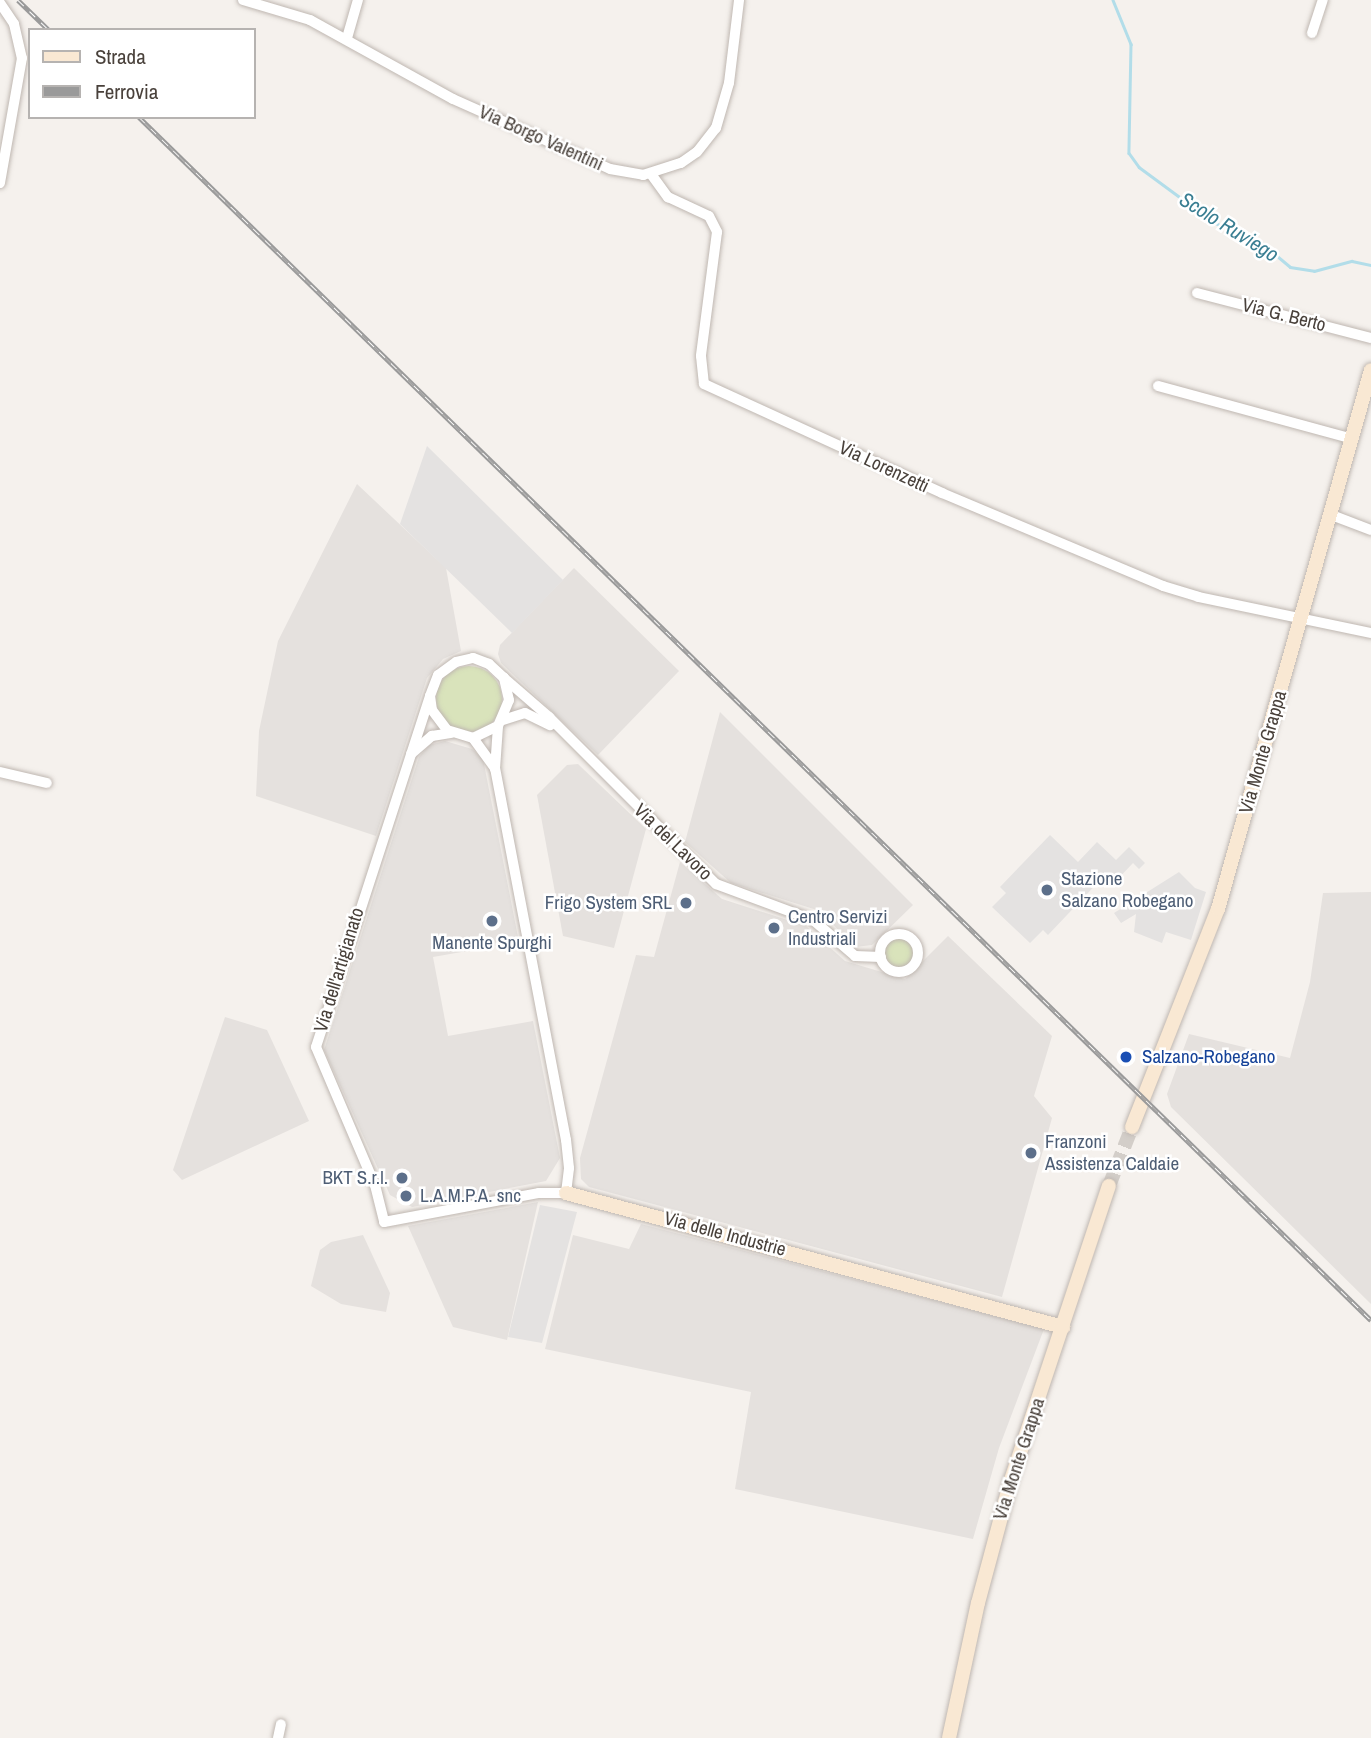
<!DOCTYPE html>
<html>
<head>
<meta charset="utf-8">
<style>
	body { margin:0 }
	#map { position:relative; width:1371px; height:1738px; overflow:hidden; background:#f5f1ed; font-family:"Archivo Narrow",sans-serif }
	div>[style] { position:absolute }
	.industrial>* { inset:0; background:#e5e1de }
	.green>* { inset:0; background:#d9e3bb }
	.round { border-radius:50% }
	.parking>* { inset:0; background:#e4e2e1 }
	.stream>* { height:2.5px; margin:-1.25px; padding:0 1.25px; transform-origin:1.25px; border-radius:1.25px; background:#b2dde9 }
	.secondary-tunnel>* { height:14px; margin-top:-7px; transform-origin:0; background:repeating-linear-gradient(90deg,#d3cec9 0 14px,transparent 0 21px) }
	.roads { filter:drop-shadow(0 0 2px #bfb7b1) drop-shadow(0 0 2px #bfb7b1) }
	.street>* { height:10px; margin:-5px; padding:0 5px; transform-origin:5px; border-radius:5px; background:#fff }
	.street>.ring { margin:-5px; padding:0; box-sizing:content-box; background:none; border:10px solid #fff; border-radius:50% }
	.secondary>* { height:14px; margin:-7px; padding:0 7px; transform-origin:7px; border-radius:7px; background:#f9e8d3 }
	.rail>* { height:5px; margin-top:-2.5px; transform-origin:0; background:repeating-linear-gradient(90deg,#fff 0 8px,#9a9a9a 0 16px); box-sizing:border-box; border-block:2px solid #9a9a9a }
	.dots>* { width:19px; height:19px; translate:-50% -50%; box-sizing:border-box; border:4px solid #fff; border-radius:50% }
	span { translate:-50% -50%; white-space:nowrap; text-align:center; line-height:1.15; -webkit-text-stroke:5px #fff; paint-order:stroke }
	.street-label { font-size:19px; color:#49413b }
	.service-label { font-size:19px; color:#4e5e75 }
	.left { translate:0 -50%; text-align:left }
	.right { translate:-100% -50%; text-align:right }
	.transit-label { font-size:19px; color:#164399 }
	.water-label { font-size:21px; color:#397e92; font-style:italic }
	.legend { position:absolute; left:28px; top:28px; width:228px; height:91px; box-sizing:border-box; background:#fff; border:2px solid #b6b3b1; margin:0; padding:9px 12px; list-style:none; font-size:21px; color:#49413b }
	.legend li { display:flex; align-items:center; gap:14px; height:35px }
	.legend b { width:35px; border:2px solid #b6b3b1 }
</style>
</head>
<body>
<div id="map">
	<div class="industrial">
		<i style="clip-path:polygon(357px 484px,446px 568px,461px 651px,443px 659px,427px 678px,376px 836px,256px 796px,259px 731px,278px 641px)"></i>
		<i style="clip-path:polygon(574px 568px,679px 671px,598px 755px,501px 663px,498px 654px,500px 645px)"></i>
		<i style="clip-path:polygon(720px 712px,913px 905px,872px 945px,855px 947px,820px 911px,731px 883px,685px 842px)"></i>
		<i style="clip-path:polygon(445px 741px,472px 749px,483px 759px,519px 942px,433px 957px,448px 1036px,533px 1021px,560px 1158px,546px 1181px,412px 1207px,390px 1195px,324px 1050px,419px 757px,429px 745px)"></i>
		<i style="clip-path:polygon(578px 764px,646px 829px,614px 948px,563px 936px,537px 795px,567px 765px)"></i>
		<i style="clip-path:polygon(680px 862px,722px 899px,806px 926px,845px 961px,905px 979px,948px 936px,1052px 1036px,1034px 1096px,1052px 1118px,1002px 1297px,589px 1187px,581px 1179px,580px 1158px,636px 955px,654px 957px)"></i>
		<i style="clip-path:polygon(1371px 892px,1371px 1304px,1171px 1107px,1167px 1094px,1189px 1034px,1290px 1058px,1310px 982px,1323px 893px)"></i>
		<i style="clip-path:polygon(225px 1017px,267px 1030px,309px 1121px,182px 1180px,173px 1170px)"></i>
		<i style="clip-path:polygon(538px 1202px,507px 1340px,453px 1327px,408px 1226px)"></i>
		<i style="clip-path:polygon(641px 1224px,1044px 1329px,999px 1448px,973px 1539px,735px 1489px,751px 1392px,545px 1349px,573px 1235px,629px 1249px)"></i>
		<i style="clip-path:polygon(363px 1235px,390px 1293px,386px 1312px,341px 1304px,311px 1286px,320px 1250px,331px 1242px)"></i>
	</div>
	<div class="green">
		<i class="round" style="left:436px;top:666px;width:66px;height:66px"></i>
		<i class="round" style="left:885px;top:939px;width:28px;height:28px"></i>
	</div>
	<div class="parking">
		<i style="clip-path:polygon(427px 446px,563px 580px,512px 633px,400px 524px)"></i>
		<i style="clip-path:polygon(1050px 835px,1078px 862px,1097px 842px,1116px 860px,1129px 847px,1145px 863px,1139px 869px,1133px 863px,1114px 883px,1105px 875px,1048px 935px,1043px 930px,1030px 943px,992px 907px,1006px 893px,1000px 887px)"></i>
		<i style="clip-path:polygon(1179px 872px,1195px 888px,1206px 892px,1191px 940px,1166px 932px,1162px 943px,1134px 932px,1136px 914px,1121px 923px,1114px 913px)"></i>
		<i style="clip-path:polygon(540px 1205px,577px 1212px,542px 1343px,508px 1337px)"></i>
	</div>
	<div class="stream">
		<i style="left:1113px;top:0;width:48px;rotate:67.8deg"></i>
		<i style="left:1131px;top:44px;width:109px;rotate:91.1deg"></i>
		<i style="left:1129px;top:153px;width:17px;rotate:54deg"></i>
		<i style="left:1139px;top:167px;width:94px;rotate:36.4deg"></i>
		<i style="left:1215px;top:223px;width:52px;rotate:23.6deg"></i>
		<i style="left:1263px;top:244px;width:35px;rotate:40deg"></i>
		<i style="left:1290px;top:267px;width:24px;rotate:9deg"></i>
		<i style="left:1314px;top:271px;width:39px;rotate:-15deg"></i>
		<i style="left:1352px;top:261px;width:19px;rotate:12deg"></i>
	</div>
	<div class="secondary-tunnel">
		<i style="left:1109px;top:1186px;width:63px;rotate:-68.7deg"></i>
	</div>
	<div class="roads">
		<div class="street">
			<i style="left:243px;top:0;width:70px;rotate:16.6deg"></i>
			<i style="left:310px;top:20px;width:163px;rotate:28.9deg"></i>
			<i style="left:453px;top:99px;width:172px;rotate:24deg"></i>
			<i style="left:610px;top:169px;width:34px;rotate:10deg"></i>
			<i style="left:643px;top:175px;width:40px;rotate:-18deg"></i>
			<i style="left:681px;top:163px;width:19px;rotate:-35deg"></i>
			<i style="left:697px;top:152px;width:31px;rotate:-52deg"></i>
			<i style="left:716px;top:128px;width:47px;rotate:-73.9deg"></i>
			<i style="left:729px;top:83px;width:84px;rotate:-83.1deg"></i>
			<i style="left:0;top:3px;width:25px;rotate:56deg"></i>
			<i style="left:14px;top:24px;width:35px;rotate:77deg"></i>
			<i style="left:22px;top:58px;width:127px;rotate:100deg"></i>
			<i style="left:1312px;top:33px;width:35px;rotate:-72deg"></i>
			<i style="left:347px;top:38px;width:40px;rotate:-74deg"></i>
			<i style="left:651px;top:174px;width:29px;rotate:54deg"></i>
			<i style="left:668px;top:197px;width:45px;rotate:24.9deg"></i>
			<i style="left:709px;top:216px;width:18px;rotate:63deg"></i>
			<i style="left:717px;top:232px;width:125px;rotate:97.4deg"></i>
			<i style="left:701px;top:356px;width:28px;rotate:84deg"></i>
			<i style="left:704px;top:384px;width:262px;rotate:24.6deg"></i>
			<i style="left:942px;top:493px;width:240px;rotate:22.8deg"></i>
			<i style="left:1163px;top:586px;width:37px;rotate:17deg"></i>
			<i style="left:1198px;top:597px;width:177px;rotate:11.8deg"></i>
			<i style="left:1197px;top:293px;width:180px;rotate:14.5deg"></i>
			<i style="left:1158px;top:386px;width:198px;rotate:15.2deg"></i>
			<i style="left:1329px;top:514px;width:45px;rotate:20.9deg"></i>
			<i style="left:504px;top:678px;width:60px;rotate:40.9deg"></i>
			<i style="left:549px;top:717px;width:236px;rotate:45deg"></i>
			<i style="left:716px;top:884px;width:103px;rotate:20.4deg"></i>
			<i style="left:813px;top:920px;width:55px;rotate:40.6deg"></i>
			<i style="left:855px;top:956px;width:26px;rotate:2deg"></i>
			<i style="left:430px;top:696px;width:369px;rotate:108deg"></i>
			<i style="left:316px;top:1047px;width:150px;rotate:66.9deg"></i>
			<i style="left:375px;top:1185px;width:38px;rotate:76deg"></i>
			<i style="left:384px;top:1222px;width:158px;rotate:-10.6deg"></i>
			<i style="left:539px;top:1193px;width:27px"></i>
			<i style="left:566px;top:1193px;width:25px;rotate:-83deg"></i>
			<i style="left:569px;top:1168px;width:28px;rotate:-96deg"></i>
			<i style="left:566px;top:1140px;width:378px;rotate:-100.8deg"></i>
			<i style="left:495px;top:769px;width:43px;rotate:-86deg"></i>
			<i style="left:503px;top:720px;width:23px;rotate:-18deg"></i>
			<i style="left:525px;top:713px;width:28px;rotate:26deg"></i>
			<i style="left:473px;top:738px;width:28px;rotate:-26deg"></i>
			<i style="left:498px;top:726px;width:28px;rotate:-67deg"></i>
			<i style="left:509px;top:700px;width:23px;rotate:-103deg"></i>
			<i style="left:504px;top:678px;width:21px;rotate:-137deg"></i>
			<i style="left:489px;top:664px;width:17px;rotate:-159deg"></i>
			<i style="left:473px;top:658px;width:17px;rotate:167deg"></i>
			<i style="left:456px;top:662px;width:22px;rotate:144deg"></i>
			<i style="left:438px;top:675px;width:22px;rotate:111deg"></i>
			<i style="left:430px;top:696px;width:14px;rotate:82deg"></i>
			<i style="left:432px;top:710px;width:25px;rotate:53deg"></i>
			<i style="left:447px;top:730px;width:27px;rotate:17deg"></i>
			<i style="left:473px;top:738px;width:36px;rotate:54deg"></i>
			<i style="left:411px;top:754px;width:28px;rotate:-41deg"></i>
			<i style="left:432px;top:736px;width:20px;rotate:-9deg"></i>
			<i style="left:0;top:772px;width:48px;rotate:13.2deg"></i>
			<i class="ring" style="left:880px;top:934px;width:28px;height:28px"></i>
			<i style="left:278px;top:1738px;width:14px;rotate:-78deg"></i>
		</div>
		<div class="secondary">
			<i style="left:1132px;top:1127px;width:234px;rotate:-68.5deg"></i>
			<i style="left:1218px;top:909px;width:560px;rotate:-74.15deg"></i>
			<i style="left:566px;top:1193px;width:515px;rotate:15.09deg"></i>
			<i style="left:949px;top:1738px;width:138px;rotate:-77.9deg"></i>
			<i style="left:978px;top:1603px;width:127px;rotate:-75deg"></i>
			<i style="left:1011px;top:1480px;width:310px;rotate:-71.6deg"></i>
		</div>
	</div>
	<div class="rail">
		<i style="left:18px;top:0;width:43px;rotate:44.1deg"></i>
		<i style="left:139px;top:117px;width:1722px;rotate:44.32deg"></i>
	</div>
	<div class="dots">
		<i style="left:1047px;top:890px;background:#5c6f8a"></i>
		<i style="left:686px;top:903px;background:#5c6f8a"></i>
		<i style="left:492px;top:921px;background:#5c6f8a"></i>
		<i style="left:774px;top:928px;background:#5c6f8a"></i>
		<i style="left:1126px;top:1057px;background:#1a4fb4"></i>
		<i style="left:1031px;top:1153px;background:#5c6f8a"></i>
		<i style="left:402px;top:1178px;background:#5c6f8a"></i>
		<i style="left:406px;top:1196px;background:#5c6f8a"></i>
	</div>
	<div class="street-label">
		<span style="left:541px;top:138px;rotate:24deg">Via Borgo Valentini</span>
		<span style="left:1284px;top:315px;rotate:14deg">Via G. Berto</span>
		<span style="left:884px;top:467px;rotate:25deg">Via Lorenzetti</span>
		<span style="left:1263px;top:752px;rotate:-74deg">Via Monte Grappa</span>
		<span style="left:673px;top:842px;rotate:44deg">Via del Lavoro</span>
		<span style="left:339px;top:970px;rotate:-73deg">Via dell'artigianato</span>
		<span style="left:725px;top:1234px;rotate:15deg">Via delle Industrie</span>
		<span style="left:1019px;top:1459px;rotate:-72deg">Via Monte Grappa</span>
	</div>
	<div class="service-label">
		<span class="left" style="left:1061px;top:890px">Stazione<br>Salzano Robegano</span>
		<span class="right" style="left:672px;top:903px">Frigo System SRL</span>
		<span class="left" style="left:788px;top:928px">Centro Servizi<br>Industriali</span>
		<span style="left:492px;top:943px">Manente Spurghi</span>
		<span class="left" style="left:1045px;top:1153px">Franzoni<br>Assistenza Caldaie</span>
		<span class="right" style="left:388px;top:1178px">BKT S.r.l.</span>
		<span class="left" style="left:420px;top:1196px">L.A.M.P.A. snc</span>
	</div>
	<div class="transit-label">
		<span class="left" style="left:1142px;top:1057px">Salzano-Robegano</span>
	</div>
	<div class="water-label">
		<span style="left:1229px;top:227px;rotate:32deg">Scolo Ruviego</span>
	</div>
	<ul class="legend">
	<li><b style="height:9px;background:#f9e8d3"></b>Strada</li>
	<li><b style="height:9px;background:#9a9a9a"></b>Ferrovia</li>
	</ul>
</div>
</body>
</html>
